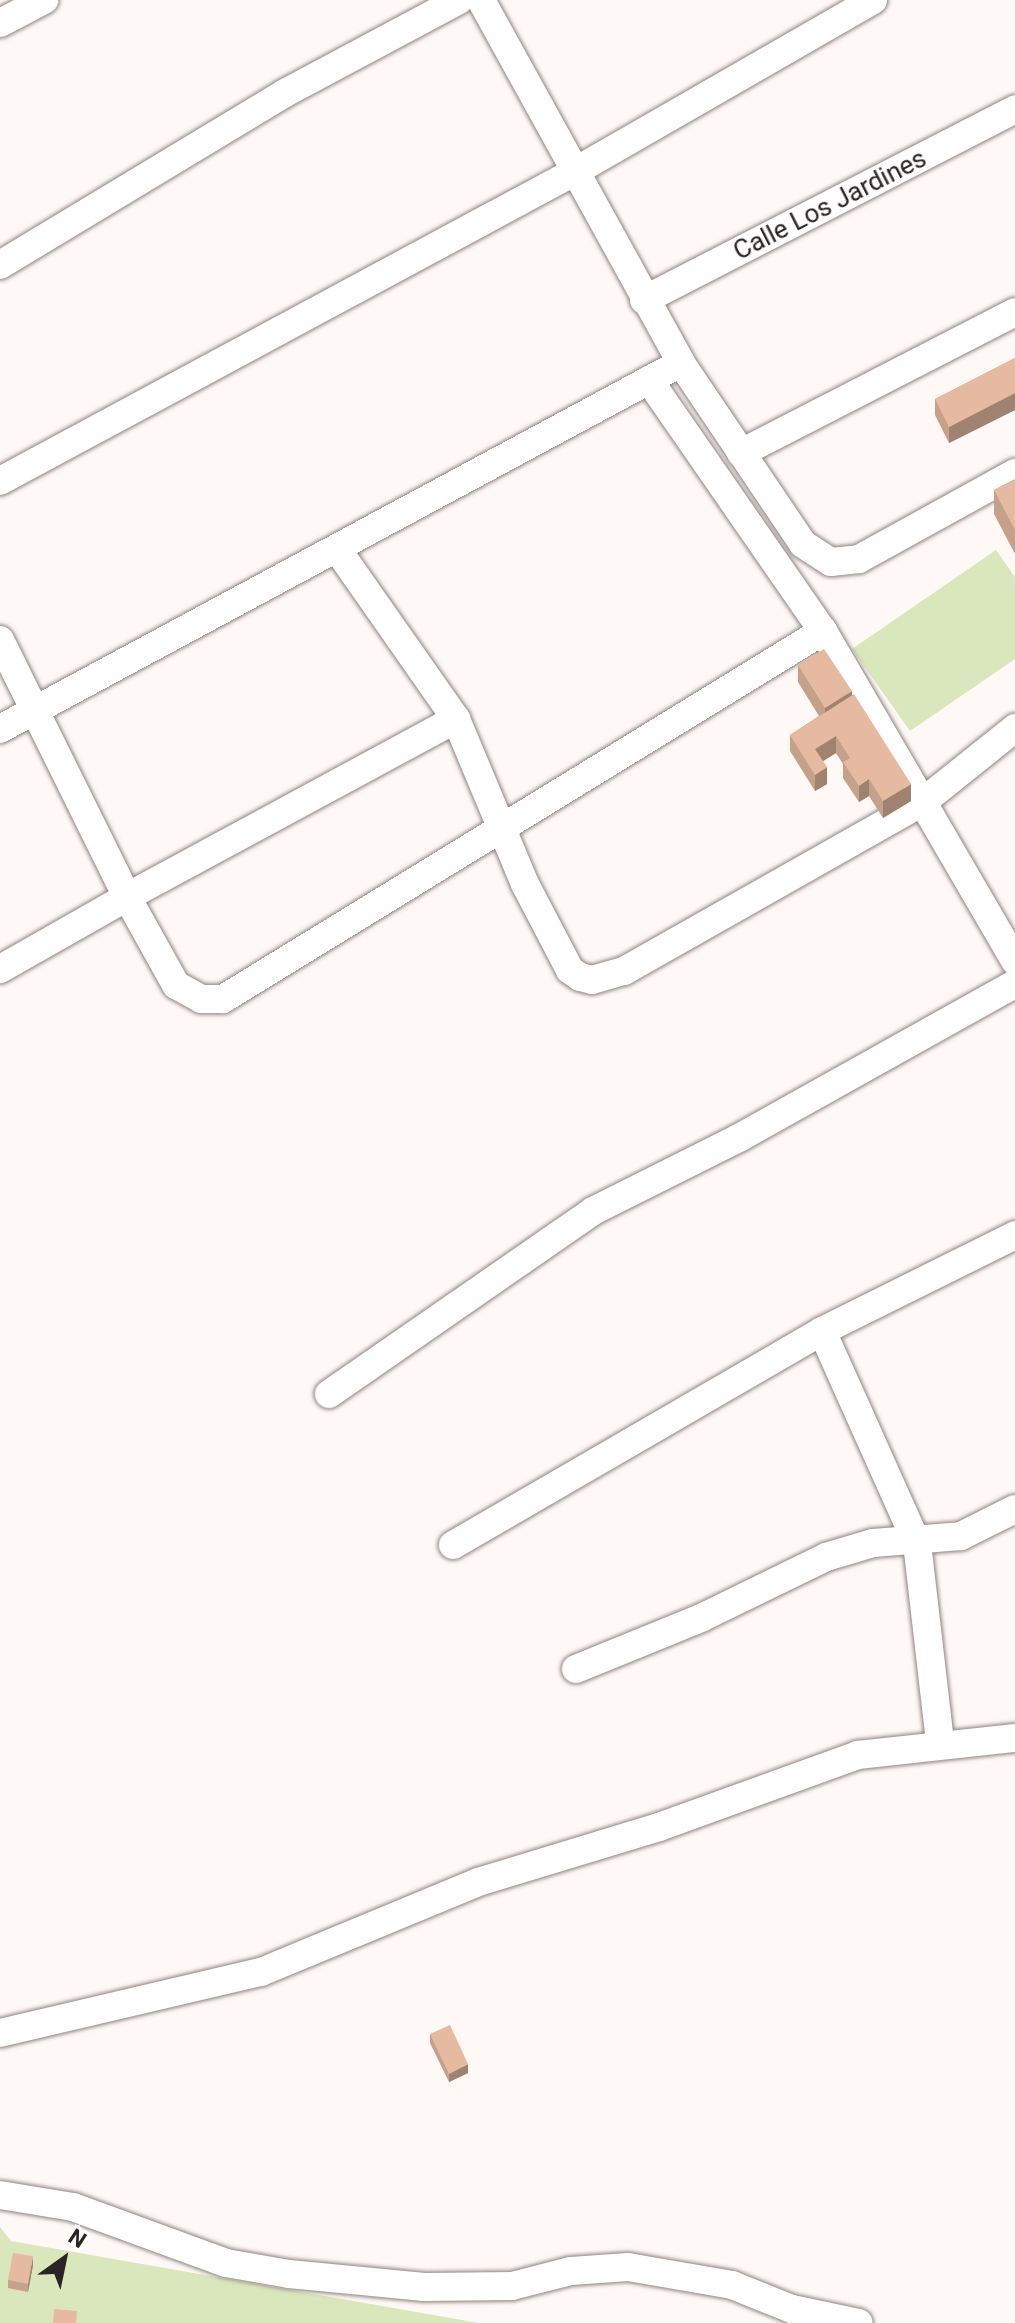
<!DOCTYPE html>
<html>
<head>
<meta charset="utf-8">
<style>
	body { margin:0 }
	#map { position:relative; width:1015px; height:2323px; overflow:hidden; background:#fef9f7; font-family:Roboto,sans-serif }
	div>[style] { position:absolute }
	.green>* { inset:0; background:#dae6bb }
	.roads { filter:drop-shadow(0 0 2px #8f8480) drop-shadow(0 0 2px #8f8480) }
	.street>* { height:28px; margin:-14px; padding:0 14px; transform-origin:14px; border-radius:14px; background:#fff }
	.wall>* { inset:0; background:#c5a08a }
	.shaded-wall>* { inset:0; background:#a08271 }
	.building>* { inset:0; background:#e5baa1 }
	span { translate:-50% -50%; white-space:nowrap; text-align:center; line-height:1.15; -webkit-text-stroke:6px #fff; paint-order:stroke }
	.street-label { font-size:26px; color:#2a2524 }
	.north { position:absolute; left:24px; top:2219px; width:80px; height:80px; -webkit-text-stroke:6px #fff; paint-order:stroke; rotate:33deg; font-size:22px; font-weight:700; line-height:32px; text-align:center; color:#2a2524 }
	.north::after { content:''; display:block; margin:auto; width:28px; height:36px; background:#2a2524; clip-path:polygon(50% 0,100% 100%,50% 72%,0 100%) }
</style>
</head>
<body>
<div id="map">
	<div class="green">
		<i style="clip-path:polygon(996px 550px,1015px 577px,1015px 659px,910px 731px,852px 649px)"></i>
		<i style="clip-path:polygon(0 2227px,11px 2241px,479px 2323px,0 2323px)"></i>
	</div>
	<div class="roads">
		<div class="street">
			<i style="left:481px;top:0;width:414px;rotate:61.1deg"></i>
			<i style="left:681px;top:363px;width:218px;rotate:56deg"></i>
			<i style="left:803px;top:544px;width:33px;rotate:33deg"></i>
			<i style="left:831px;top:562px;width:28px;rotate:-6deg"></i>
			<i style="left:859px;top:559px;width:178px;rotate:-28.9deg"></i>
			<i style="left:0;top:23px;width:50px;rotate:-27.6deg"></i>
			<i style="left:0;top:265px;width:333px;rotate:-31.1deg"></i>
			<i style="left:285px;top:93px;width:197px;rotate:-28.1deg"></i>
			<i style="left:644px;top:300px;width:417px;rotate:-27.2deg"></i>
			<i style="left:649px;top:380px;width:305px;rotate:55.3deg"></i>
			<i style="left:823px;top:631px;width:382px;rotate:59.8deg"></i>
			<i style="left:741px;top:453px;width:308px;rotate:-27.2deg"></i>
			<i style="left:0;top:481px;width:652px;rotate:-28.29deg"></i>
			<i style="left:574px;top:172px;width:345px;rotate:-29.9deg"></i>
			<i style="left:337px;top:549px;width:208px;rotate:55deg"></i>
			<i style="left:456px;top:719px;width:179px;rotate:67.3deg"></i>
			<i style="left:525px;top:884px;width:97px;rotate:62.4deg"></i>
			<i style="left:570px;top:970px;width:12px;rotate:35deg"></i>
			<i style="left:580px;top:977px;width:12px;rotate:14deg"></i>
			<i style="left:592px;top:980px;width:33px;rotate:-16deg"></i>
			<i style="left:624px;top:971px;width:345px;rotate:-29.5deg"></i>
			<i style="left:924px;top:801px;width:117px;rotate:-38.7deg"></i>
			<i style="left:0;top:640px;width:287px;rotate:63.7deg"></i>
			<i style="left:127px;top:897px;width:146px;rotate:150.4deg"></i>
			<i style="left:456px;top:719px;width:374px;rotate:151.6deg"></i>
			<i style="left:127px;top:897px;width:101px;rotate:60.9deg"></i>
			<i style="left:176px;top:985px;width:29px;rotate:29deg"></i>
			<i style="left:201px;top:999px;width:22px"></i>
			<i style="left:223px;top:999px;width:704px;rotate:-31.52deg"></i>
			<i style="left:0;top:729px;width:773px;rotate:-28.26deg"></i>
			<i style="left:822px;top:1331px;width:232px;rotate:65.9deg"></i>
			<i style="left:917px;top:1543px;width:200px;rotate:83.4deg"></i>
			<i style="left:329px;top:1394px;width:321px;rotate:-34.7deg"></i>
			<i style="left:593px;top:1211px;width:163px;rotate:-26.6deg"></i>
			<i style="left:739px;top:1138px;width:316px;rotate:-29.2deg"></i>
			<i style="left:453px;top:1545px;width:427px;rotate:-30.1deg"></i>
			<i style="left:822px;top:1331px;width:216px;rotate:-26.4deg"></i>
			<i style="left:576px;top:1669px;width:135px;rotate:-22.2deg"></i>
			<i style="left:701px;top:1618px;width:139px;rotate:-26deg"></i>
			<i style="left:826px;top:1557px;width:49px;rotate:-16.6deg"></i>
			<i style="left:873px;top:1543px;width:88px;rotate:-4.5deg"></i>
			<i style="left:961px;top:1536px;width:60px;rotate:-26.6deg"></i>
			<i style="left:0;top:2033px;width:268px;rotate:-13.2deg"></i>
			<i style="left:261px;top:1972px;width:235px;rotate:-22.5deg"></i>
			<i style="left:478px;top:1882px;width:189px;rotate:-16.9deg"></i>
			<i style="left:659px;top:1827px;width:212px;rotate:-19.9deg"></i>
			<i style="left:858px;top:1755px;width:158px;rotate:-6.2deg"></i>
			<i style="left:0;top:2195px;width:74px;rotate:9.3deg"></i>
			<i style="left:73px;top:2207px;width:163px;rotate:20.1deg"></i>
			<i style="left:226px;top:2263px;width:64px;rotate:9.9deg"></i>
			<i style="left:289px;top:2274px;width:136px;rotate:5.5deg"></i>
			<i style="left:424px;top:2287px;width:88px;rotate:-0.7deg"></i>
			<i style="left:512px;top:2286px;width:61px;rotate:-14.3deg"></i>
			<i style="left:571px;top:2271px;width:57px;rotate:-4deg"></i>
			<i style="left:628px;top:2267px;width:106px;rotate:9.8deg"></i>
			<i style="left:732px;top:2285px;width:65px;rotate:21.8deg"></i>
			<i style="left:792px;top:2309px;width:68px;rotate:11.8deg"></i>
		</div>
	</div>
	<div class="wall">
		<i style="clip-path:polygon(1015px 358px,1015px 410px,949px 443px,935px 415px,935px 399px)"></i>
		<i style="clip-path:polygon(1015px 479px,1015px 554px,994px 514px,994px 490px)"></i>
		<i style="clip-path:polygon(798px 665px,852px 696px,911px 801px,883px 818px,869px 796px,859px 802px,843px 778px,843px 764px,836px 753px,823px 761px,827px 784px,815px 791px,790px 751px,790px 735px,819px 716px,798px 682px)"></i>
		<i style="clip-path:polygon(430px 2034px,468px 2073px,449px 2082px,430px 2043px)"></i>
		<i style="clip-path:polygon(33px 2265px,28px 2292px,8px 2288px,8px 2280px)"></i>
	</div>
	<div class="shaded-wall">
		<i style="clip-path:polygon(1015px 393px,1015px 410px,949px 443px,949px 427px)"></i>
		<i style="clip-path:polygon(852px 691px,852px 708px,825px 724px,825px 708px)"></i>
		<i style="clip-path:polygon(836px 736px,836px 753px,815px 766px,815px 749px)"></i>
		<i style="clip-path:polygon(827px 767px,827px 784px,815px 791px,815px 775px)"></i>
		<i style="clip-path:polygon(869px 779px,869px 796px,859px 802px,859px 786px)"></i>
		<i style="clip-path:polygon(911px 784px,911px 801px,883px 818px,883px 801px)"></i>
		<i style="clip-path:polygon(468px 2064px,468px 2073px,449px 2082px,449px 2074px)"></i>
		<i style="clip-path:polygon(33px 2256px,33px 2265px,28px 2292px,28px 2284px)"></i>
	</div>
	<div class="building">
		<i style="clip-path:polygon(1015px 358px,1015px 393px,949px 427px,935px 399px)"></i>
		<i style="clip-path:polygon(1015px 479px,1015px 530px,994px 490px)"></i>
		<i style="clip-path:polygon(824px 649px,852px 691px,825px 708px,798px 665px)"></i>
		<i style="clip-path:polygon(854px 694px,911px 784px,883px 801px,869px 779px,859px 786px,843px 762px,850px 758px,836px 736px,815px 749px,827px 767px,815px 775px,790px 735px)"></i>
		<i style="clip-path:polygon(450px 2025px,468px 2064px,449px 2074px,430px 2034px)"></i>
		<i style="clip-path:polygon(13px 2253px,33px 2256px,28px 2284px,8px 2280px)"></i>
		<i style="clip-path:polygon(54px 2309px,77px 2311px,76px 2323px,53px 2323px)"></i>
	</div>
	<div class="street-label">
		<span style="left:830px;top:205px;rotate:-27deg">Calle Los Jardines</span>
	</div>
	<div class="north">N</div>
</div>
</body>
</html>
